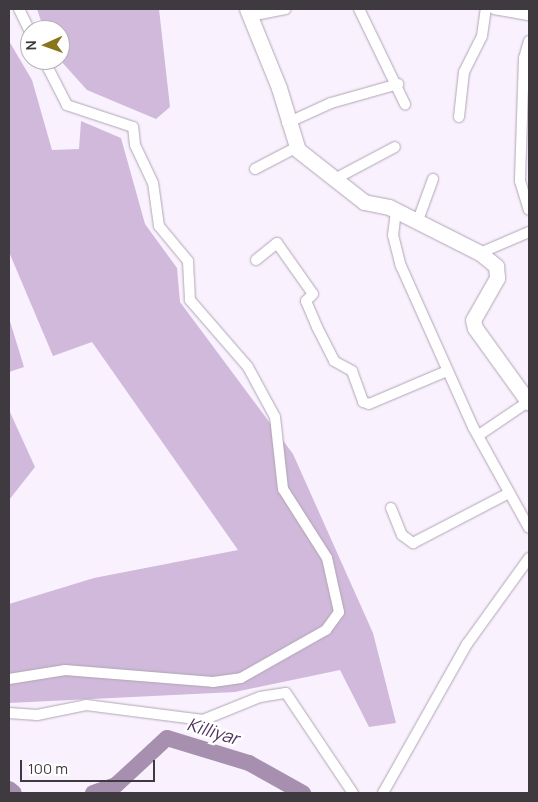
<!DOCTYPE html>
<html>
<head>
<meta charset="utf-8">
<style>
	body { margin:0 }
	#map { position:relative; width:538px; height:802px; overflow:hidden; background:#faf1fe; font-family:Manrope,sans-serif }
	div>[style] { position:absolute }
	.forest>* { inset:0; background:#d0b9da }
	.river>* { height:16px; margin:-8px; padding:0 8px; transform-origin:8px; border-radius:8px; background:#a68faf }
	.roads { filter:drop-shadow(0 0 1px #b0a5b4) drop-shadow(0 0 1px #b0a5b4) }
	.street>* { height:10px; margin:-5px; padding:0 5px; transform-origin:5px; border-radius:5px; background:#fff }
	.secondary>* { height:15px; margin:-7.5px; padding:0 7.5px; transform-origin:7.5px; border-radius:7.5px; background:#fff }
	span { translate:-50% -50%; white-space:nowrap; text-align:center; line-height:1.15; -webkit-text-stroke:5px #fff; paint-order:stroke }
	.water-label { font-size:18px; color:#51315d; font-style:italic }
	.frame { position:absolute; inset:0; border:10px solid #3e3a40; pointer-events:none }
	.north { position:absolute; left:20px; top:20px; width:50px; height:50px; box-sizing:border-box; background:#fff; border:1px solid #b2b0b3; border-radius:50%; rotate:268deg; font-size:14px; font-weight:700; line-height:20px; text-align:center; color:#3e3a40 }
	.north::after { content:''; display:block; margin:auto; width:18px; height:22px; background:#88771a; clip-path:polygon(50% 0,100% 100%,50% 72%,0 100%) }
	.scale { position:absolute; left:20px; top:760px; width:135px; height:22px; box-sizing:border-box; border:2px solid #3e3a40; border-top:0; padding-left:6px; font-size:15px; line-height:18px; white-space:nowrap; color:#3e3a40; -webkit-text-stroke:4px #fff; paint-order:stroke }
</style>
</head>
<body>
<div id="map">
	<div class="forest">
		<i style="clip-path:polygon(37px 9px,159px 9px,170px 107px,156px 119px,87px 90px,60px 60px,60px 30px,44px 30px)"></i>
		<i style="clip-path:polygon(9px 41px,32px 80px,52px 150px,79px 149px,81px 121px,121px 138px,145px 224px,177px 268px,180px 302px,293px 454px,373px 633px,396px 723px,369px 727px,340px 670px,235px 692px,9px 703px,9px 604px,94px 578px,238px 550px,92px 342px,53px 356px,9px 252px)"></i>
		<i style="clip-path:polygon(9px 318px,24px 367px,9px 372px)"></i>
		<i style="clip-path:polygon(9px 410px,35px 467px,9px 500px)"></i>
	</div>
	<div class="river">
		<i style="left:9px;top:789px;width:6px;rotate:39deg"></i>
		<i style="left:93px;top:793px;width:24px;rotate:-19deg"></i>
		<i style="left:116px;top:785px;width:69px;rotate:-42.7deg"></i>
		<i style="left:167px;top:738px;width:86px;rotate:17deg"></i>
		<i style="left:249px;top:763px;width:62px;rotate:29.1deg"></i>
	</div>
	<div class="roads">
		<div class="street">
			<i style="left:19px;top:9px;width:25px;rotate:64deg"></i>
			<i style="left:359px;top:9px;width:106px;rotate:64.2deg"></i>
			<i style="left:494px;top:9px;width:36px;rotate:10deg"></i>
			<i style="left:250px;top:16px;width:36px;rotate:-11deg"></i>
			<i style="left:529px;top:41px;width:18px;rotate:106deg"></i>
			<i style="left:524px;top:58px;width:123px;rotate:91.9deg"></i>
			<i style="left:520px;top:181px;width:30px;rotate:73deg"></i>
			<i style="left:459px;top:117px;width:45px;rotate:-83.7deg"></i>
			<i style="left:464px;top:72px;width:40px;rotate:-63.4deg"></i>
			<i style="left:482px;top:36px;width:27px;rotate:-82deg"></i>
			<i style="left:287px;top:123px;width:48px;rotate:-24.4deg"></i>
			<i style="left:331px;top:103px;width:70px;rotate:-15.8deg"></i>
			<i style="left:255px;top:169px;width:47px;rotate:-27.6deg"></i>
			<i style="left:333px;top:180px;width:70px;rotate:-28deg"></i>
			<i style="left:396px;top:211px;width:24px;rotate:97deg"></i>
			<i style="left:393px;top:235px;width:32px;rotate:76deg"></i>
			<i style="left:401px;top:266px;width:176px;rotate:65.9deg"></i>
			<i style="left:473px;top:427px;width:115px;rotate:61deg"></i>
			<i style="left:417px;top:223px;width:47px;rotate:-70deg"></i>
			<i style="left:480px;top:253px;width:53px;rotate:-23.2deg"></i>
			<i style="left:256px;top:260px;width:27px;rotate:-39deg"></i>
			<i style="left:277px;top:243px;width:62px;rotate:54.8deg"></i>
			<i style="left:313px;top:294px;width:10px;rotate:135deg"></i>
			<i style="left:306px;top:301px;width:28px;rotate:67deg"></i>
			<i style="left:317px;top:327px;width:38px;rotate:63deg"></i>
			<i style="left:334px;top:361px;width:21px;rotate:29deg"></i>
			<i style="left:352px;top:371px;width:33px;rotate:70deg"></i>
			<i style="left:363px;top:402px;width:6px;rotate:18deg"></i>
			<i style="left:369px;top:404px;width:85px;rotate:-22.9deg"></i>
			<i style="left:479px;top:435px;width:60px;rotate:-34.2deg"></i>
			<i style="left:391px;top:508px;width:29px;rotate:68deg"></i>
			<i style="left:402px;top:535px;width:14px;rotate:36deg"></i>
			<i style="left:413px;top:543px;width:108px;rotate:-27.5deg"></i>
			<i style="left:9px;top:679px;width:57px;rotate:-9.1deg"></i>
			<i style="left:65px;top:670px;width:148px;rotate:4.6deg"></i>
			<i style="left:213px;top:682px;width:28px;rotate:-8deg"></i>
			<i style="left:241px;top:678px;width:98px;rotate:-29.5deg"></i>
			<i style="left:326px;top:630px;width:22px;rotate:-54deg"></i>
			<i style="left:339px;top:612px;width:55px;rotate:-102.5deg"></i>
			<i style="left:327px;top:558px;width:82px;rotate:-122.5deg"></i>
			<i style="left:283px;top:489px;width:72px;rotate:-96.3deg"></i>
			<i style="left:275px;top:417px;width:57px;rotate:-118.4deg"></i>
			<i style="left:248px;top:367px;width:89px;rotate:-130.9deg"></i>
			<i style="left:190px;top:300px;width:39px;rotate:-93deg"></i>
			<i style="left:188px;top:261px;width:45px;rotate:-129.6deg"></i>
			<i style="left:159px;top:226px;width:43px;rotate:-97.9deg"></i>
			<i style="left:153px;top:183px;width:42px;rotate:-115.3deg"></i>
			<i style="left:135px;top:145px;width:18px;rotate:-96deg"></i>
			<i style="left:133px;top:127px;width:70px;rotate:-161.6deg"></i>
			<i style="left:67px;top:105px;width:51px;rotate:-117.1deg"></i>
			<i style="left:9px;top:713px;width:28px;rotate:4deg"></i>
			<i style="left:37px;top:715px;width:50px;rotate:-11.5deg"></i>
			<i style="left:86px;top:705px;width:118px;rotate:7.3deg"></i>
			<i style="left:203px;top:720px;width:61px;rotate:-22deg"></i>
			<i style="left:260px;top:697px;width:26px;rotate:-9deg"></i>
			<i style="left:286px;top:693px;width:120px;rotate:56.2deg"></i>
			<i style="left:383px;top:793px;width:171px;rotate:-60.6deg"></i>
			<i style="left:467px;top:644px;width:106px;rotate:-54.2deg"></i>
		</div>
		<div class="secondary">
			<i style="left:247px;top:9px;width:85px;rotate:67.9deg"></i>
			<i style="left:279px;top:88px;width:65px;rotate:73deg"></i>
			<i style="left:298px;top:150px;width:84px;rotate:38.2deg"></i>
			<i style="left:364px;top:202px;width:25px;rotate:11deg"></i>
			<i style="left:389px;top:207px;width:102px;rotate:26.8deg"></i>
			<i style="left:480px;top:253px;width:21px;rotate:39deg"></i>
			<i style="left:496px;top:266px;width:12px;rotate:85deg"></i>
			<i style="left:497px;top:278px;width:48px;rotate:119.7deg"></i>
			<i style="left:473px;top:320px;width:8px;rotate:76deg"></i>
			<i style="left:475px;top:328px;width:92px;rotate:54.2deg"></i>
		</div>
	</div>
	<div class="water-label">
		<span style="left:213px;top:731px;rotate:17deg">Killiyar</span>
	</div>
	<div class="frame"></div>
	<div class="north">N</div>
	<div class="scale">100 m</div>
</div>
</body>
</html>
